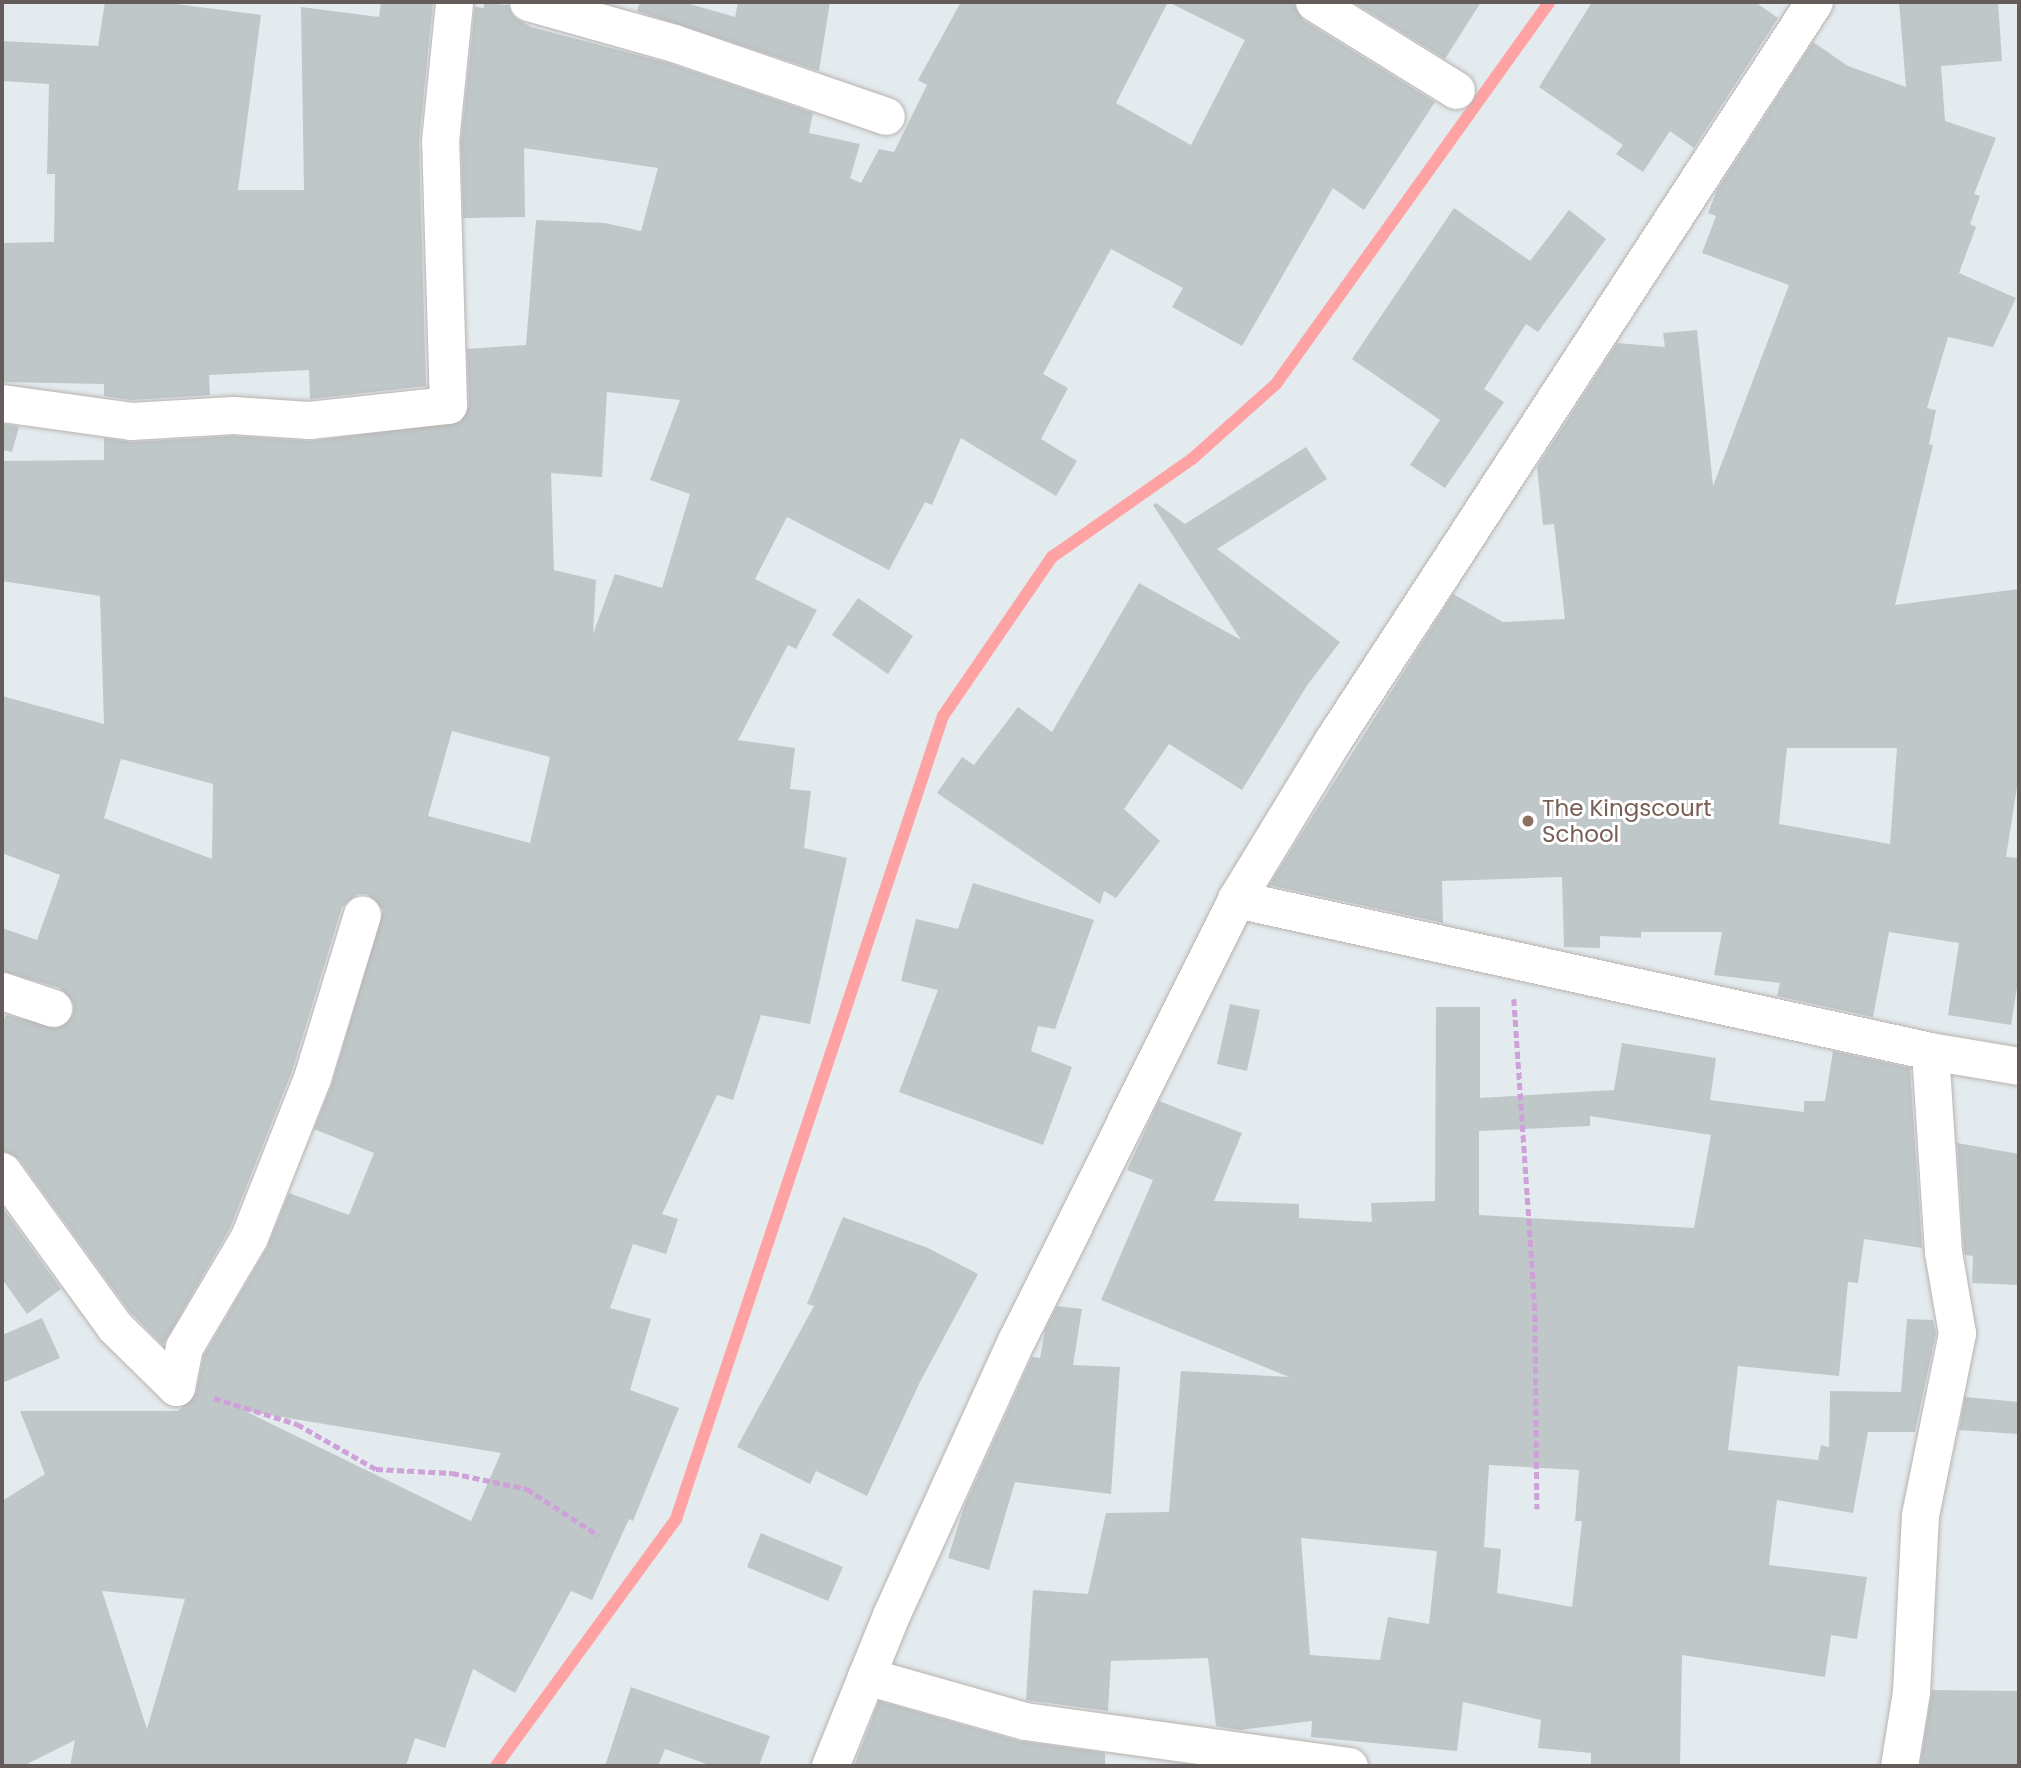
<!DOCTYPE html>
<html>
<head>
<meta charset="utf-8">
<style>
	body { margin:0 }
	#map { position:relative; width:2021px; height:1768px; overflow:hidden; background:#e3ebee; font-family:Poppins,sans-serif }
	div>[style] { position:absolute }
	.stream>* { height:12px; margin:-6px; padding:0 6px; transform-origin:6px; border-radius:6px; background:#ffa2a4 }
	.building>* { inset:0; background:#bfc7c9 }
	.path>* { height:4.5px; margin-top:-2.25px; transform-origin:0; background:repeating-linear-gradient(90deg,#cea1d9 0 7px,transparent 0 10.5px) }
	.roads { filter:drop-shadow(0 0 2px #b9b2b0) drop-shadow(0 0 2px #b9b2b0) }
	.street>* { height:37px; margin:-18.5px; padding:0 18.5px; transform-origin:18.5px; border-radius:18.5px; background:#fff }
	.dots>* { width:19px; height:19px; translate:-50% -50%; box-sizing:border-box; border:4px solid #fff; border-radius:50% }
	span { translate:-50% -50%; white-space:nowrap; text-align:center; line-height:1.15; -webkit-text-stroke:6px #fff; paint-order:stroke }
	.education-label { font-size:23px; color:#785e54 }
	.left { translate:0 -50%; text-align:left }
	.frame { position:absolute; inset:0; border:4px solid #645c5b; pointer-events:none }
</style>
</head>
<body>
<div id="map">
	<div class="stream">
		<i style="left:496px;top:1766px;width:306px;rotate:-53.9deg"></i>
		<i style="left:676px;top:1519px;width:846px;rotate:-71.61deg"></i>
		<i style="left:943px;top:716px;width:193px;rotate:-55.6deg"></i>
		<i style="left:1052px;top:557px;width:171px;rotate:-35deg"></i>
		<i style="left:1192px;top:459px;width:113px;rotate:-41.8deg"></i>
		<i style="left:1276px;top:384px;width:470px;rotate:-54.4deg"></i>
	</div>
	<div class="building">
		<i style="clip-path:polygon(105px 2px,160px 2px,261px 15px,238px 190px,304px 190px,301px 7px,379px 17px,381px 2px,433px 2px,419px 141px,426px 386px,310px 399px,309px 370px,209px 375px,210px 395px,132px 400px,104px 396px,104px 384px,2px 382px,2px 243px,54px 242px,55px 174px,47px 174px,49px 84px,2px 81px,2px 41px,98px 46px)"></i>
		<i style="clip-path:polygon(640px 2px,683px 2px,735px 17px,738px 2px,830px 2px,819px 71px,637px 11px)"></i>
		<i style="clip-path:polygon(evenodd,961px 2px,1168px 2px,1116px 103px,1191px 145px,1245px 40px,1168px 2px,1293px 2px,1303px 20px,1435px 102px,1364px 210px,1333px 188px,1242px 346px,1172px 307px,1183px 288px,1111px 249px,1043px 374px,1068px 388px,1041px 439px,1077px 461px,1056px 496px,961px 438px,932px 505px,925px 502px,889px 570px,787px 517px,755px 579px,817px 610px,796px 649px,788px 645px,738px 740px,795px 748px,790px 789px,811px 791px,804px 848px,847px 858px,810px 1024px,761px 1015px,733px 1100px,717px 1095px,662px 1214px,678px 1219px,666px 1254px,633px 1244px,610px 1308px,651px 1319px,630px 1390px,679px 1408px,633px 1521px,629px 1519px,592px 1600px,571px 1591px,515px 1693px,473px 1669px,445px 1748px,415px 1738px,406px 1766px,70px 1766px,75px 1740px,23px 1766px,2px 1766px,2px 1501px,45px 1474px,20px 1411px,178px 1411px,196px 1393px,204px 1355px,267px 1248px,289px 1193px,349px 1215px,374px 1153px,314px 1129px,332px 1084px,383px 910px,367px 894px,357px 894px,342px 907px,292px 1071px,230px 1228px,163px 1345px,130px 1312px,19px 1159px,2px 1150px,2px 1023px,6px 1015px,58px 1028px,73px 1015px,74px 1004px,60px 988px,2px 971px,2px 928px,37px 940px,60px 875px,2px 853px,2px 696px,104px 724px,100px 596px,2px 581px,2px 461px,104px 460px,104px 438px,132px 442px,233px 436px,311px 441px,460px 422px,469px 405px,467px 349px,526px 345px,536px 220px,605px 223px,641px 231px,658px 168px,524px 148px,525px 217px,463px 218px,461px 142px,475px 7px,484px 8px,484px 3px,508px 5px,514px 17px,531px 27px,668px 63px,813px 113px,809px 133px,860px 144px,850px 178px,861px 183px,879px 149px,894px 152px,927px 85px,918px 80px,961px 2px,607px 392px,680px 400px,650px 480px,690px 494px,662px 588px,615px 574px,593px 634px,596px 580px,554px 570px,551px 473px,602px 477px,607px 392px,961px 2px,452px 731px,550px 757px,530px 843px,428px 816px,452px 731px,961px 2px,121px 759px,213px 784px,212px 859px,104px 818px,121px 759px,961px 2px,245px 1411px,501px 1453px,471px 1521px,245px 1411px,961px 2px,102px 1591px,185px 1599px,147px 1729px,102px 1591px)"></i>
		<i style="clip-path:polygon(1353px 2px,1481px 2px,1445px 59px)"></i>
		<i style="clip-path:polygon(1592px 2px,1755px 2px,1778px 18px,1694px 148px,1670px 131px,1643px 172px,1616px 154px,1623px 145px,1539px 87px)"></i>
		<i style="clip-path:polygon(evenodd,1899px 2px,1998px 2px,2002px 61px,1941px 66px,1945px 121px,1996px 138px,1974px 194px,1980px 196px,1970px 224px,1976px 227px,1959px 273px,2016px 298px,1993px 347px,1948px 337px,1927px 408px,1936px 410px,1929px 444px,1933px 445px,1895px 605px,2019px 589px,2019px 774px,2006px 857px,2019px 858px,2019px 975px,2011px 1025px,1948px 1015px,1959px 943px,1889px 932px,1873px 1017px,1777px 996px,1780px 983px,1714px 975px,1722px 932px,1641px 932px,1641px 938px,1600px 936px,1600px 948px,1564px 947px,1562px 877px,1442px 881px,1443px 923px,1269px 885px,1453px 594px,1503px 622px,1565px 619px,1554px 524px,1543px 525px,1537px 467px,1617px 343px,1665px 347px,1663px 333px,1697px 330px,1713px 486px,1789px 285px,1702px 253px,1716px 216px,1708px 213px,1717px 190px,1813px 42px,1848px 66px,1906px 87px,1899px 2px,1787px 748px,1897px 748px,1890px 844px,1779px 824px,1787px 748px)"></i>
		<i style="clip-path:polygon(1454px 208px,1530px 261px,1569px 210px,1606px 239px,1538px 332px,1526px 324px,1484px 389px,1504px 402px,1445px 488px,1410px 465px,1440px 420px,1352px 359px)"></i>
		<i style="clip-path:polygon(2px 424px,19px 427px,12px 452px,2px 450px)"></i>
		<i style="clip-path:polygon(1306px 447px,1327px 479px,1217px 549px,1340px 642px,1308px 684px,1242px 790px,1169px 744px,1124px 809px,1160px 841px,1116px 898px,1104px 891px,1100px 904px,937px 793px,962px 757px,974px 765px,1018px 707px,1052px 732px,1139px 583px,1241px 640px,1153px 505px,1156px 503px,1185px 524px)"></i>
		<i style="clip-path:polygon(858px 598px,913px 636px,888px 674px,832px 635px)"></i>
		<i style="clip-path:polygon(973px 883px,1094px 920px,1055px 1029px,1038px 1026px,1031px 1051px,1072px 1067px,1043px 1145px,899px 1092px,938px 990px,901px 981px,916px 919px,958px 929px)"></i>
		<i style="clip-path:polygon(1230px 1004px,1260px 1010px,1247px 1071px,1217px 1064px)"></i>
		<i style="clip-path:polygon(evenodd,1436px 1007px,1480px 1007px,1480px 1098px,1614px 1090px,1622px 1043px,1716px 1058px,1710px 1100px,1804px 1112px,1804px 1101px,1825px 1101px,1833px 1051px,1910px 1068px,1922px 1248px,1864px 1239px,1858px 1283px,1848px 1282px,1839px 1376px,1738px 1366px,1728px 1450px,1818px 1460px,1821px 1445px,1829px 1447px,1830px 1391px,1901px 1392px,1907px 1319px,1933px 1320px,1936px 1333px,1915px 1432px,1868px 1432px,1853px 1513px,1777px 1500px,1769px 1565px,1867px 1577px,1857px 1639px,1831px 1635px,1825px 1677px,1682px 1655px,1680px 1766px,1591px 1766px,1591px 1753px,1538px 1748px,1541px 1720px,1463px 1702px,1457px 1751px,1311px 1737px,1312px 1721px,1240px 1730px,1216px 1726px,1208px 1658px,1111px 1661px,1108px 1711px,1026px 1700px,1033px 1590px,1088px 1594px,1106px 1513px,1169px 1512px,1181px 1371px,1289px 1377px,1101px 1300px,1153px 1180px,1127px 1170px,1159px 1101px,1242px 1133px,1214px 1201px,1299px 1204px,1299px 1218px,1372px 1222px,1371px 1203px,1435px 1201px,1436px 1007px,1590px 1116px,1711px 1135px,1694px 1228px,1479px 1215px,1479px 1131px,1590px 1126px,1590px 1116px,1436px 1007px,1489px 1465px,1579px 1470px,1575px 1521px,1582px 1521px,1572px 1607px,1497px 1593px,1501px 1549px,1484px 1547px,1489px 1465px,1436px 1007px,1301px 1538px,1437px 1551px,1429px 1624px,1388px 1617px,1380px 1660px,1310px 1655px,1301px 1538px)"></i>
		<i style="clip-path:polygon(1957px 1143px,2019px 1154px,2019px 1285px,1972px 1283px,1973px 1256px,1965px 1255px,1964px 1250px)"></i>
		<i style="clip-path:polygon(2px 1207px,61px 1289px,27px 1314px,2px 1279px)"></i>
		<i style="clip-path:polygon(843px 1217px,928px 1248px,978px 1274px,920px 1382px,867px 1496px,816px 1471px,810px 1484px,737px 1447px,814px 1306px,807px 1304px)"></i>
		<i style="clip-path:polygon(1057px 1306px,1082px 1309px,1073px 1365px,1120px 1367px,1111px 1494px,1015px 1482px,989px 1570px,948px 1558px,964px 1507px,1032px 1357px,1040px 1358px,1045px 1330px)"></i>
		<i style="clip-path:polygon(42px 1318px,60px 1358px,2px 1383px,2px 1335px)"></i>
		<i style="clip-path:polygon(1965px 1397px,2019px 1402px,2019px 1434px,1959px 1430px)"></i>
		<i style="clip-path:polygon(761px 1533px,843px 1567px,828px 1601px,747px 1567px)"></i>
		<i style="clip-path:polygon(631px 1687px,770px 1736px,759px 1766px,712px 1766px,665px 1749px,658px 1766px,605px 1766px)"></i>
		<i style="clip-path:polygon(1932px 1690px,2019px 1691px,2019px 1766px,1920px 1766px)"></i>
		<i style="clip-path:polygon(879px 1701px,1019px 1741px,1105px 1753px,1105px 1766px,854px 1766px)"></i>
	</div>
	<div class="path">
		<i style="left:1514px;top:999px;width:306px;rotate:86.1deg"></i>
		<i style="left:1535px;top:1304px;width:205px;rotate:89.4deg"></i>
		<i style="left:214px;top:1398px;width:87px;rotate:17.4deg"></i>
		<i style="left:297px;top:1424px;width:91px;rotate:29.7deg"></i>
		<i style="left:376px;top:1469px;width:76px;rotate:3deg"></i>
		<i style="left:452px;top:1473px;width:77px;rotate:12deg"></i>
		<i style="left:527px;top:1489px;width:85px;rotate:32.9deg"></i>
	</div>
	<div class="roads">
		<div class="street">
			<i style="left:528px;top:2px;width:152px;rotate:15.7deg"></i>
			<i style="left:674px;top:43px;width:224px;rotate:19deg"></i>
			<i style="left:1314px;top:2px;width:167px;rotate:31.8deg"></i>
			<i style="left:2px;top:403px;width:130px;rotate:7.9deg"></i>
			<i style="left:131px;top:421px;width:102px;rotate:-3.4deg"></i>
			<i style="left:233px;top:415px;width:76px;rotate:3.8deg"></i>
			<i style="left:309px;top:420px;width:140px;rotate:-6.2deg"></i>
			<i style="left:448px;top:405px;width:264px;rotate:-91.7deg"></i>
			<i style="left:440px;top:141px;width:140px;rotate:-84.2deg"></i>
			<i style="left:1236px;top:899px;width:710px;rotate:12.35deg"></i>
			<i style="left:1930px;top:1051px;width:90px;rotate:9.6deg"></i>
			<i style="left:2px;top:991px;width:54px;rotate:18.4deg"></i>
			<i style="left:2px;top:1171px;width:191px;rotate:54.1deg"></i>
			<i style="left:114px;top:1326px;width:87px;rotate:44.5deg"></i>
			<i style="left:176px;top:1387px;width:41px;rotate:-78.7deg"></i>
			<i style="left:184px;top:1347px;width:128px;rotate:-59.4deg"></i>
			<i style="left:249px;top:1237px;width:171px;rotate:-68.4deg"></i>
			<i style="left:312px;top:1078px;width:171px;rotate:-73deg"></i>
			<i style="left:866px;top:1676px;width:165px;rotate:15.8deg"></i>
			<i style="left:1025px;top:1721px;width:327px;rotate:7.9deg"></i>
			<i style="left:830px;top:1766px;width:163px;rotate:-68deg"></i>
			<i style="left:891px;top:1615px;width:303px;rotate:-65.5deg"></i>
			<i style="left:1017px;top:1339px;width:491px;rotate:-63.5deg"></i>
			<i style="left:1236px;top:899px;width:186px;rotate:-58.6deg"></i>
			<i style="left:1333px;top:740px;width:881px;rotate:-56.91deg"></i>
			<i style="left:1899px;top:1766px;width:75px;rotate:-80.8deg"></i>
			<i style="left:1911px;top:1692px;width:177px;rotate:-87.1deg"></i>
			<i style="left:1920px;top:1515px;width:186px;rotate:-78.5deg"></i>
			<i style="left:1957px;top:1333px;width:82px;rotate:-99.8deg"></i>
			<i style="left:1943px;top:1252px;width:201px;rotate:-93.7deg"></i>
		</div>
	</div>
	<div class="dots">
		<i style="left:1528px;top:821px;background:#8d6e63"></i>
	</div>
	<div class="education-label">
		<span class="left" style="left:1542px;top:821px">The Kingscourt<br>School</span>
	</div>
	<div class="frame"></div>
</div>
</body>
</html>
